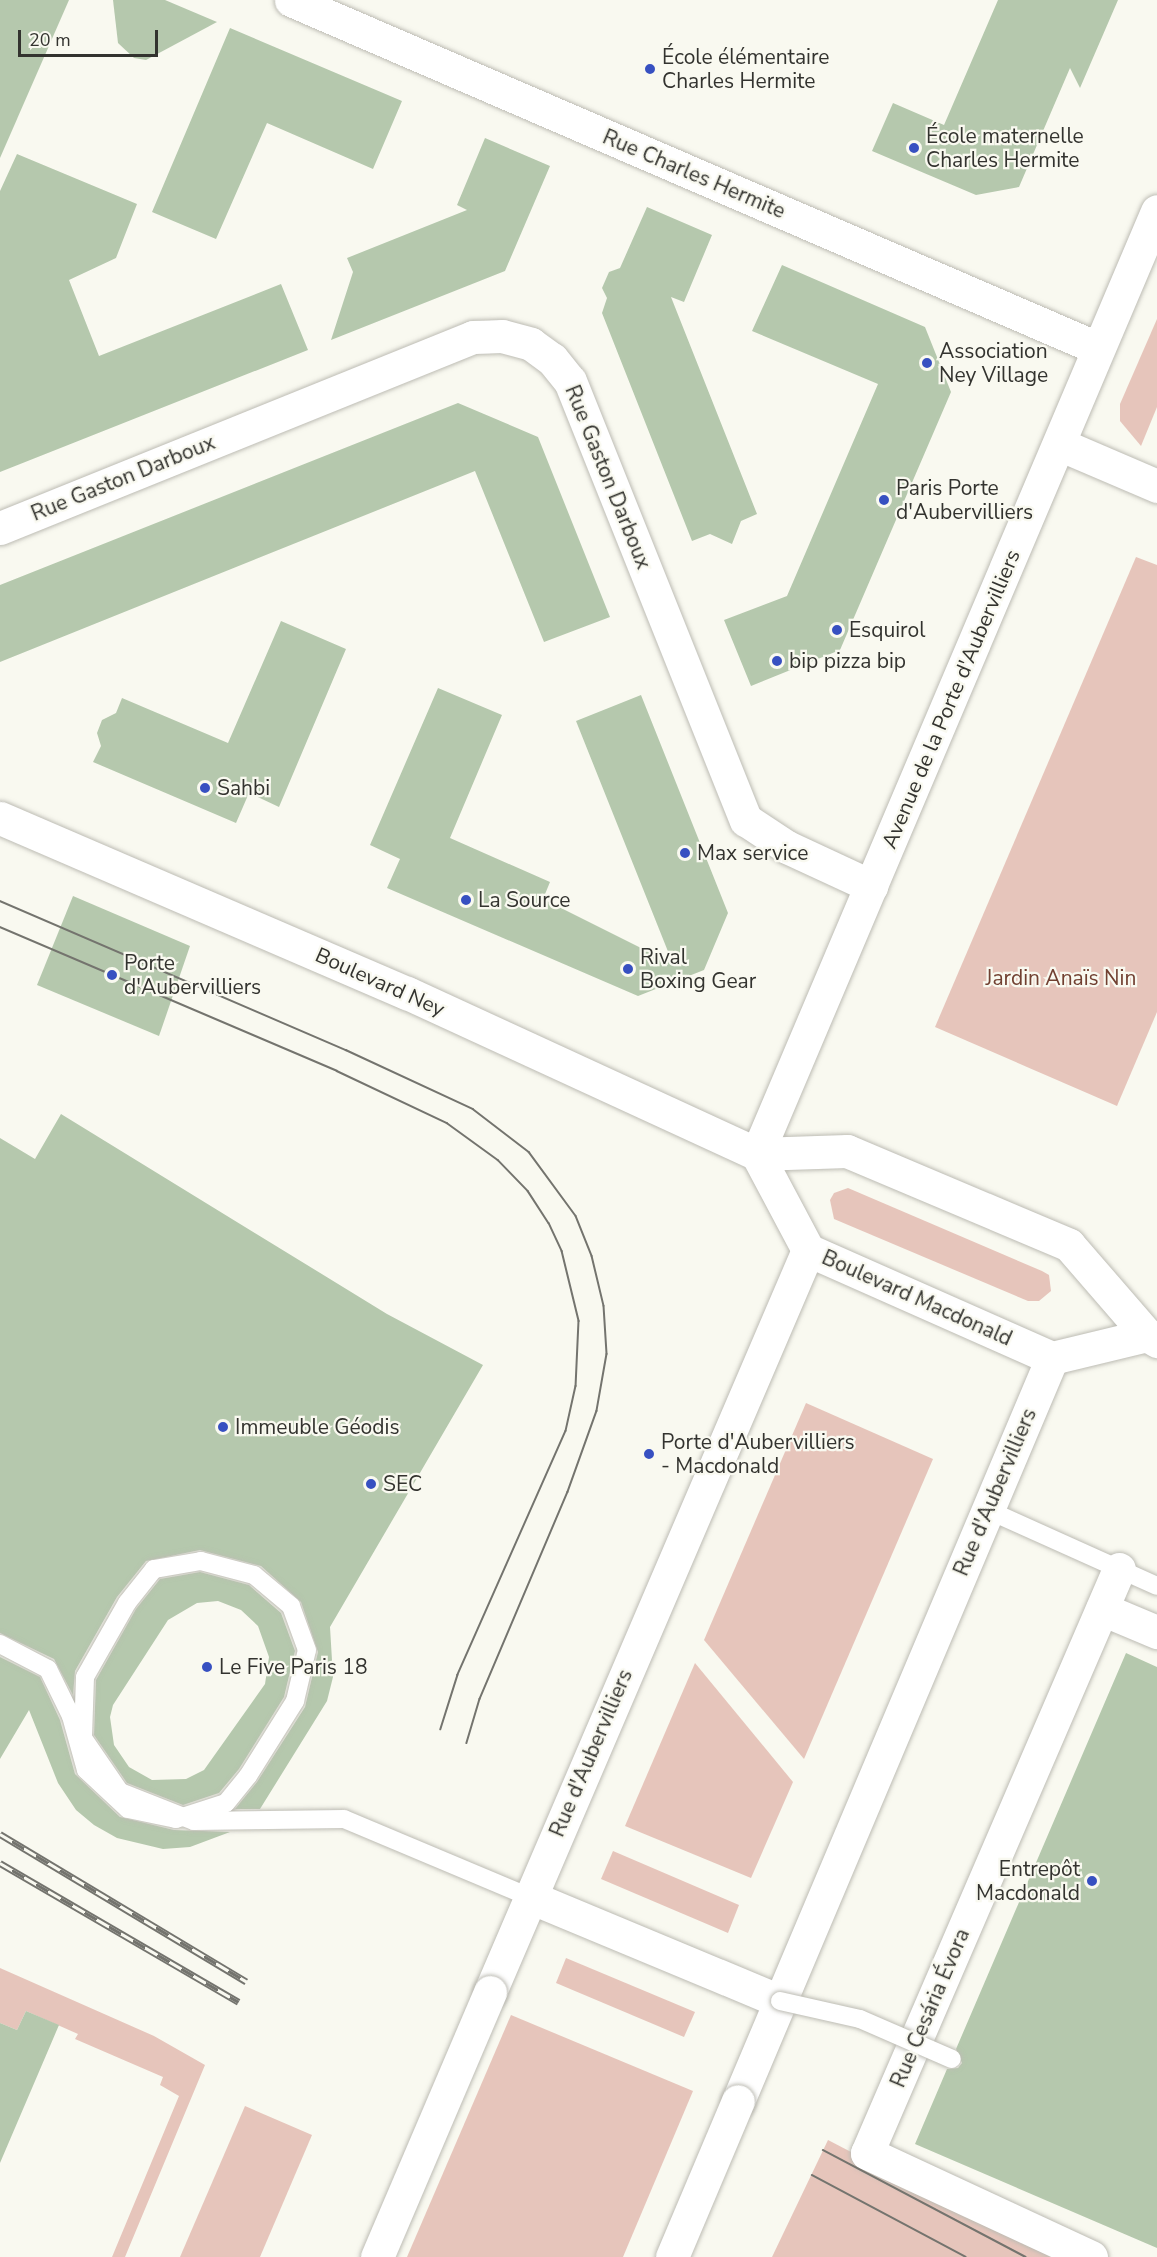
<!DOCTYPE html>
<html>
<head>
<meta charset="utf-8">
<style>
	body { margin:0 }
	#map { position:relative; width:1157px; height:2257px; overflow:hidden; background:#f9f9f0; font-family:"Nunito Sans",sans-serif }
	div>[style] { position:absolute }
	.green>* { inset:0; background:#e6c5bb }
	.building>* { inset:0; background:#b5c8ad }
	.roads { filter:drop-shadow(0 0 2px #bdbcb4) drop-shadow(0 0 2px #bdbcb4) }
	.lane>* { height:18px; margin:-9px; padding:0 9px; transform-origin:9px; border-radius:9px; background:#fff }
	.street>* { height:33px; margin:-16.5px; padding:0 16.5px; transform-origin:16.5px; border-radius:16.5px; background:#fff }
	.secondary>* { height:33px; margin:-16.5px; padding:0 16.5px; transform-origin:16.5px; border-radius:16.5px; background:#fff }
	.primary>* { height:33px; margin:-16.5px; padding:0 16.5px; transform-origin:16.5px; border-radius:16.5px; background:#fff }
	.tram>* { height:1.5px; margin:-0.75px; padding:0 0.75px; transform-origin:0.75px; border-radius:0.75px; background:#74746e }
	.rail>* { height:7px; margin-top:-3.5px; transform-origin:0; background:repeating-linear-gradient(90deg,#f9f9f0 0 14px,#74746e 0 28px); box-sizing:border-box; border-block:2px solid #74746e }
	.bridges { filter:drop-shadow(0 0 2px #bdbcb4) drop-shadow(0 0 2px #bdbcb4) }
	.lane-bridge>* { height:18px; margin:-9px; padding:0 9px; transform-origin:9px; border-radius:9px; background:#fff }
	.secondary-bridge>* { height:33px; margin:-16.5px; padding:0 16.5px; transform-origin:16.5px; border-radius:16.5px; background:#fff }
	.dots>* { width:16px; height:16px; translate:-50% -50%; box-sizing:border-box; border:3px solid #f9f9f0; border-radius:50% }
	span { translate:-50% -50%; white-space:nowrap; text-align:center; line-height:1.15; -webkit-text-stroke:4.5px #f9f9f0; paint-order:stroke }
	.poi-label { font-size:21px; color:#33332f }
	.left { translate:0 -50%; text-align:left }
	.right { translate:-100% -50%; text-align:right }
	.street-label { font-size:21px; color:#33332f }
	.park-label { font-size:21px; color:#714031 }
	.scale { position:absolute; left:18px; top:30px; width:140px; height:27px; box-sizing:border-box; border:3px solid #33332f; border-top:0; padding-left:8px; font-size:18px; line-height:21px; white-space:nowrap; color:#33332f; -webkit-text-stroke:4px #f9f9f0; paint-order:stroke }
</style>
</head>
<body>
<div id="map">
	<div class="green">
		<i style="clip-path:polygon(1157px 319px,1157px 407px,1141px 446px,1120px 421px,1120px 404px)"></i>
		<i style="clip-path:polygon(1136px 557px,1157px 565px,1157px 1012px,1117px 1106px,935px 1027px)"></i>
		<i style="clip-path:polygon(848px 1188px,1042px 1271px,1049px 1275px,1051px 1291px,1039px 1301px,1028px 1301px,834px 1219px,830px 1200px,834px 1193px)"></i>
		<i style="clip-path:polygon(806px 1403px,933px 1459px,804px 1759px,704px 1640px)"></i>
		<i style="clip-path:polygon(695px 1663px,793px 1782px,751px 1878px,625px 1826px)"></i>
		<i style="clip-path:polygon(613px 1851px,739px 1905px,728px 1933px,601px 1879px)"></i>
		<i style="clip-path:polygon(566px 1958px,695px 2012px,684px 2037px,556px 1983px)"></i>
		<i style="clip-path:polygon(0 1968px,154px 2036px,205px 2065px,125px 2257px,112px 2257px,179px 2096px,160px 2085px,163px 2077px,75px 2039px,78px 2034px,26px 2011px,17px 2030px,0 2023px)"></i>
		<i style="clip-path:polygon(511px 2015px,693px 2091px,623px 2257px,407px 2257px)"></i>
		<i style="clip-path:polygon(245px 2106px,312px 2135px,260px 2257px,180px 2257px)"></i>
		<i style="clip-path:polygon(828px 2140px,1053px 2257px,772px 2257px)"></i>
	</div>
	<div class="building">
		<i style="clip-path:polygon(0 0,69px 0,0 158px)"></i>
		<i style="clip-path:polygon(113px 0,165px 0,217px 22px,146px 60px,134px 58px,118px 43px)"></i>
		<i style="clip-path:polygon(998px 0,1118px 0,1080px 88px,1070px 68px,1019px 187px,976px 195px,872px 151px,893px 103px,944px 125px)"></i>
		<i style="clip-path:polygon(230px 28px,402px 101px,373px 169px,267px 123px,216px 239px,152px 212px)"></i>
		<i style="clip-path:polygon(485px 138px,550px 166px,505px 271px,331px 340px,353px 272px,347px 258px,467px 210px,457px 205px)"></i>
		<i style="clip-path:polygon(17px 154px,137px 204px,116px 258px,69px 280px,99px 356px,281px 284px,308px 350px,0 472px,0 191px)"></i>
		<i style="clip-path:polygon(647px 207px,712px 235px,684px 302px,671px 297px,757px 514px,741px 521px,732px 544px,710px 534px,692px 541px,602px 313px,607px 298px,602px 288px,609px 272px,620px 268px)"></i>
		<i style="clip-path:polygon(782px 265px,925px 327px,951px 392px,840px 650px,751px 686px,724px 620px,787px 596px,878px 384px,752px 331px)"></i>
		<i style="clip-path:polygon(458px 403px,538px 437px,610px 617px,544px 642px,475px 471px,0 662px,0 585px)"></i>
		<i style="clip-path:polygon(281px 621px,346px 649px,279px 807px,249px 793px,236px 823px,93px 762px,101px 746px,97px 733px,102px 720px,116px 713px,122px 698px,228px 743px)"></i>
		<i style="clip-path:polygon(438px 688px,502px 715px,450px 838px,550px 882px,543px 899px,673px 964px,576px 721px,641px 695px,728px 913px,704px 970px,638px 996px,387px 888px,400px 859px,370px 845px)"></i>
		<i style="clip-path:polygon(73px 896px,190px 946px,159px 1036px,37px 985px)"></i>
		<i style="clip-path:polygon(61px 1114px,387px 1314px,483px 1365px,330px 1627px,333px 1677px,327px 1701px,260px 1809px,235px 1809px,257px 1782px,305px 1707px,318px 1652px,301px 1602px,261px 1566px,200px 1550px,146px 1561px,117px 1597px,75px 1671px,73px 1695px,54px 1659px,0 1633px,0 1138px,35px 1159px)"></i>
		<i style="clip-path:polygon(evenodd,200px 1572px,249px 1585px,281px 1613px,295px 1651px,284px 1697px,239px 1769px,219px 1793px,183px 1805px,127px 1783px,94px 1735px,96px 1680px,136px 1609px,160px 1579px,200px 1572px,218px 1601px,241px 1610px,258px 1626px,269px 1657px,265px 1684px,204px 1770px,186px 1779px,152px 1780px,129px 1767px,114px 1745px,110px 1717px,113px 1705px,168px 1620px,197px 1603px,218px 1601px)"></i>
		<i style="clip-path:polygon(1126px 1653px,1157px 1667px,1157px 2248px,915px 2144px,947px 2069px,958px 2068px,962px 2063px,956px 2049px)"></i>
		<i style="clip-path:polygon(0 1657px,40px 1677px,60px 1720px,75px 1774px,120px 1817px,174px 1830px,230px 1832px,190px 1847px,163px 1849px,117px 1838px,94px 1825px,76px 1810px,58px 1783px,29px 1710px,0 1759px)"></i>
		<i style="clip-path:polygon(26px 2011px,59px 2025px,0 2163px,0 2023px,17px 2030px)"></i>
	</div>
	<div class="roads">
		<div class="lane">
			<i style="left:988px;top:1510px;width:185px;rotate:24.2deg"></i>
			<i style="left:0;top:1644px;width:54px;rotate:27.5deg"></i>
			<i style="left:48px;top:1669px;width:52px;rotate:63.9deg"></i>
			<i style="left:71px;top:1716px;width:56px;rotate:74.5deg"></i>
			<i style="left:86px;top:1770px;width:57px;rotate:42.9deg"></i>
			<i style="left:128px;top:1809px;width:49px;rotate:11.8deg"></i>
			<i style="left:176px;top:1819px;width:52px;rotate:-17.7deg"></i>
			<i style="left:226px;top:1803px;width:35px;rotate:-51deg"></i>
			<i style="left:248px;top:1776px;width:89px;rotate:-57.9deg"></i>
			<i style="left:295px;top:1701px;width:52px;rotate:-76.8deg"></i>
			<i style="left:307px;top:1650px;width:47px;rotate:-110deg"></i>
			<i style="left:291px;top:1606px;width:48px;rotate:-140deg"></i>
			<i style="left:254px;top:1575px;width:55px;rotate:-165.2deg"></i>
			<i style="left:201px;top:1561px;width:48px;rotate:170.3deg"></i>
			<i style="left:154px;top:1569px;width:43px;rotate:128.5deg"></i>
			<i style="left:127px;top:1603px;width:85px;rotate:119.6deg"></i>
			<i style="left:85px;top:1677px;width:61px;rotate:91.9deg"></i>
			<i style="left:83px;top:1738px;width:65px;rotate:55.6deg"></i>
			<i style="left:120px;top:1792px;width:79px;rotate:21.4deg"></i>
			<i style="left:194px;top:1821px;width:150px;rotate:-0.8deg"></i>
			<i style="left:344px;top:1819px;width:202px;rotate:22.8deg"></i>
		</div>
		<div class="street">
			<i style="left:291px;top:0;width:878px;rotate:23.35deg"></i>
			<i style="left:1059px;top:444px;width:107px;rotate:23.2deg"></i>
			<i style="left:0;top:528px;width:510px;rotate:-21.99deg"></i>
			<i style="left:473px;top:337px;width:29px;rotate:-2deg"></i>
			<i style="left:502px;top:336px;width:30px;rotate:15deg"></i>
			<i style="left:531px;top:344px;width:26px;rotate:36deg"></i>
			<i style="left:552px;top:359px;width:28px;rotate:51deg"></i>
			<i style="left:570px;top:381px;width:473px;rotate:68.2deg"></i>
			<i style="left:746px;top:820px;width:49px;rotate:33.4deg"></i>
			<i style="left:787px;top:847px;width:93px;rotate:24.9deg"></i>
			<i style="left:1102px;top:1609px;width:60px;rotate:22.7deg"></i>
			<i style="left:1091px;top:2257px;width:247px;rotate:-155.1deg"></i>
			<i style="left:867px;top:2153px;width:636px;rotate:-66.66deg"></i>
		</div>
		<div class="secondary">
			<i style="left:530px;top:1897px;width:271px;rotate:22.6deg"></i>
			<i style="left:490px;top:1992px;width:807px;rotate:-66.8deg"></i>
			<i style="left:738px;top:2101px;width:807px;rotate:-67.09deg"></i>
		</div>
		<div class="primary">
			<i style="left:0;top:818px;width:443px;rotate:23.3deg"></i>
			<i style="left:407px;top:993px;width:385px;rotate:24.7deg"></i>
			<i style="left:757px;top:1154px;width:90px;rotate:-1.9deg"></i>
			<i style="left:847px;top:1151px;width:241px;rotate:22.9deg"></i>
			<i style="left:1069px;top:1245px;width:119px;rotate:49.1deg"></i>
			<i style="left:1147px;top:1335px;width:12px;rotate:31deg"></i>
			<i style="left:757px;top:1154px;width:1024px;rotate:-67.01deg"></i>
			<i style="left:757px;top:1154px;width:109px;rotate:62deg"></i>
			<i style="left:808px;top:1250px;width:267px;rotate:23.9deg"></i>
			<i style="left:1052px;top:1358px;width:98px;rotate:-13.6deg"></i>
		</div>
	</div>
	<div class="tram">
		<i style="left:0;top:901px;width:377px;rotate:23.3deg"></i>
		<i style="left:346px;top:1050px;width:140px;rotate:24.9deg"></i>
		<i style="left:473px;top:1109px;width:71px;rotate:37.5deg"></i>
		<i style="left:529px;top:1152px;width:79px;rotate:53.7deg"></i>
		<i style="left:576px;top:1216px;width:43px;rotate:68.2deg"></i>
		<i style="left:592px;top:1256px;width:51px;rotate:76.5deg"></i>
		<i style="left:604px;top:1306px;width:48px;rotate:86.4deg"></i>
		<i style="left:607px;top:1354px;width:58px;rotate:100deg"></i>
		<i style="left:597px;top:1411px;width:86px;rotate:109.7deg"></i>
		<i style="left:568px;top:1492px;width:225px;rotate:113deg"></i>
		<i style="left:480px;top:1699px;width:46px;rotate:106.5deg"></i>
		<i style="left:0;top:927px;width:366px;rotate:23.1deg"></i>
		<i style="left:337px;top:1071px;width:122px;rotate:25.3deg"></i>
		<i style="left:447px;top:1123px;width:63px;rotate:36deg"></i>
		<i style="left:498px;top:1160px;width:43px;rotate:45.9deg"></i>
		<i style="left:528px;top:1191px;width:38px;rotate:57deg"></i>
		<i style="left:549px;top:1223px;width:31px;rotate:65deg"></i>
		<i style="left:562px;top:1251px;width:72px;rotate:76.3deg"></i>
		<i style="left:579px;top:1321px;width:65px;rotate:92.6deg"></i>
		<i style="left:576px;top:1386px;width:46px;rotate:102.5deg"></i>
		<i style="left:566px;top:1431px;width:267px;rotate:113.9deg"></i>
		<i style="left:458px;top:1675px;width:57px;rotate:107.5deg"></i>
		<i style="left:823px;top:2150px;width:229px;rotate:27.8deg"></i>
		<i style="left:812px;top:2175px;width:174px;rotate:28deg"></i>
	</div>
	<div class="rail">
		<i style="left:0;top:1834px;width:287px;rotate:30.9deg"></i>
		<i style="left:0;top:1863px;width:276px;rotate:30.2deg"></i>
	</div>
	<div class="bridges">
		<div class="lane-bridge">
			<i style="left:780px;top:2001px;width:82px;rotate:12.7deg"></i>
			<i style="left:860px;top:2019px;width:100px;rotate:23.5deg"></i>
		</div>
		<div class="secondary-bridge">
			<i style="left:377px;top:2257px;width:288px;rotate:-66.9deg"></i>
			<i style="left:672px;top:2257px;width:169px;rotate:-67.1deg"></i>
		</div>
	</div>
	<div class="dots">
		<i style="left:650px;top:69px;background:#3750c1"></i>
		<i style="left:914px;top:148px;background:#3750c1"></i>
		<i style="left:927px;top:363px;background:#3750c1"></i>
		<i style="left:884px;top:500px;background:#3750c1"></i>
		<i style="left:837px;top:630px;background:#3750c1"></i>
		<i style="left:777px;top:661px;background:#3750c1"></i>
		<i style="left:205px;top:788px;background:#3750c1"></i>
		<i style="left:685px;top:853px;background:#3750c1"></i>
		<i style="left:466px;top:900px;background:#3750c1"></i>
		<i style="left:628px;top:969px;background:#3750c1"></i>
		<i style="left:112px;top:975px;background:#3750c1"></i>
		<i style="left:223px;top:1427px;background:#3750c1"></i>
		<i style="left:649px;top:1454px;background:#3750c1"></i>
		<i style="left:371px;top:1484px;background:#3750c1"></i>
		<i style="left:207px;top:1667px;background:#3750c1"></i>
		<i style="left:1092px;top:1881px;background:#3750c1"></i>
	</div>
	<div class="poi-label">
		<span class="left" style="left:662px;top:69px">École élémentaire<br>Charles Hermite</span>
		<span class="left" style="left:926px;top:148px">École maternelle<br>Charles Hermite</span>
		<span class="left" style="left:939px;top:363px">Association<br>Ney Village</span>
		<span class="left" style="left:896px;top:500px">Paris Porte<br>d'Aubervilliers</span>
		<span class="left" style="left:849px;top:630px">Esquirol</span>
		<span class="left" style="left:789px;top:661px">bip pizza bip</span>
		<span class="left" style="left:217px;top:788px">Sahbi</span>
		<span class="left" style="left:697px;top:853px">Max service</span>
		<span class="left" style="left:478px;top:900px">La Source</span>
		<span class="left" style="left:640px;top:969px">Rival<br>Boxing Gear</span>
		<span class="left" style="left:124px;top:975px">Porte<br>d'Aubervilliers</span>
		<span class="left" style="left:235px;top:1427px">Immeuble Géodis</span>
		<span class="left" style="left:661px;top:1454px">Porte d'Aubervilliers<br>- Macdonald</span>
		<span class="left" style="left:383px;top:1484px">SEC</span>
		<span class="left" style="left:219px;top:1667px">Le Five Paris 18</span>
		<span class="right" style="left:1080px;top:1881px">Entrepôt<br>Macdonald</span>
	</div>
	<div class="street-label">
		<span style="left:694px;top:174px;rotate:23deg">Rue Charles Hermite</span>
		<span style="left:608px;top:477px;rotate:68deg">Rue Gaston Darboux</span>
		<span style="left:123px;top:478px;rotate:-22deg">Rue Gaston Darboux</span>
		<span style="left:951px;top:699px;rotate:-67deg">Avenue de la Porte d'Aubervilliers</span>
		<span style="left:380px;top:982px;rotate:24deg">Boulevard Ney</span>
		<span style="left:917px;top:1298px;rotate:24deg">Boulevard Macdonald</span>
		<span style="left:995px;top:1492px;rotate:-67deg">Rue d'Aubervilliers</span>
		<span style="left:591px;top:1753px;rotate:-67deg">Rue d'Aubervilliers</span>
		<span style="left:930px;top:2008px;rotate:-67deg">Rue Cesária Évora</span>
	</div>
	<div class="park-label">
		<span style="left:1061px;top:978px">Jardin Anaïs Nin</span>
	</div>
	<div class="scale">20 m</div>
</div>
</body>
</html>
